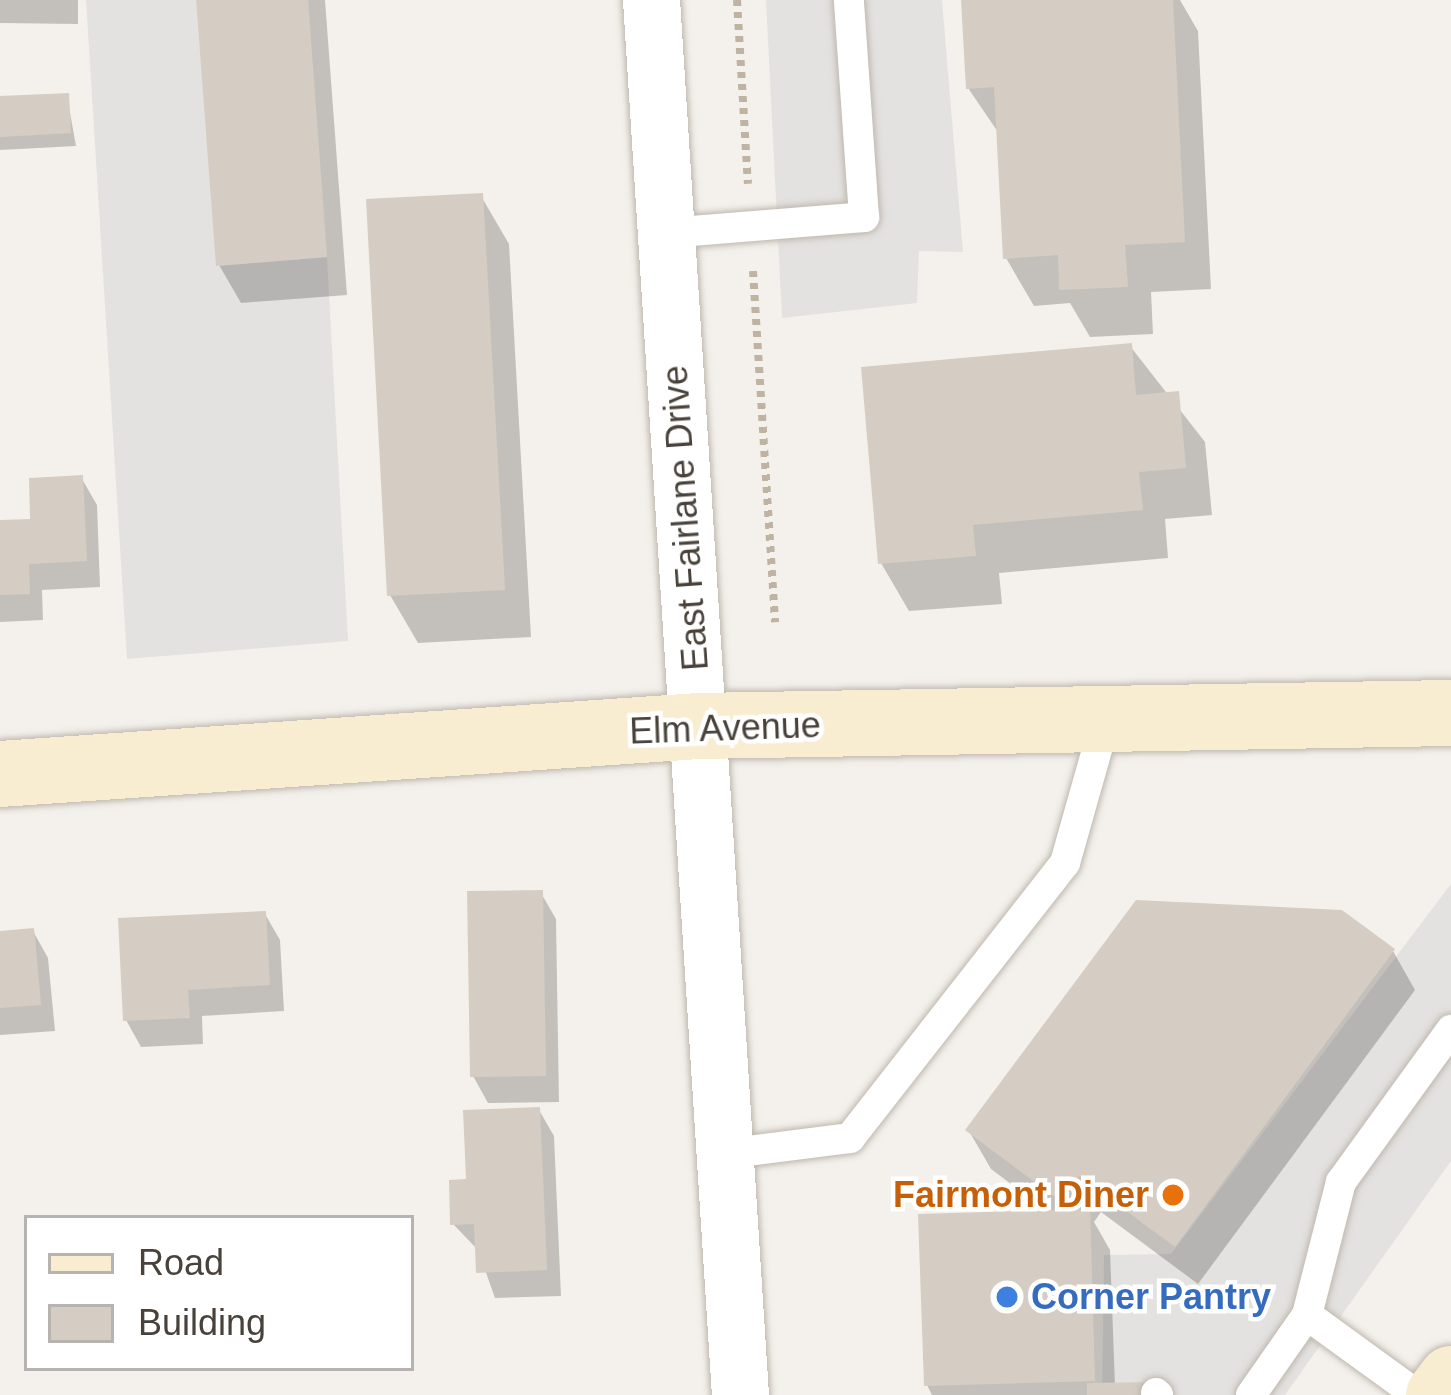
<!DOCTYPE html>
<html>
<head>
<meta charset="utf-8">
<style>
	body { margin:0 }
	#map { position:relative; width:1451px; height:1395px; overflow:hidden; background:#f4f1ec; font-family:Helvetica,sans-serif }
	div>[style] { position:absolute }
	.parking>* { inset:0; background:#e4e2e0 }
	.shadow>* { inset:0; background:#0003 }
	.building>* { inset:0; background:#d5cdc3 }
	.path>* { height:8px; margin-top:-4px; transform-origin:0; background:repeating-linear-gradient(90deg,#bfb3a2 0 6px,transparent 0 12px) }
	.roads { filter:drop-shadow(0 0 3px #bfb8af) drop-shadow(0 0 3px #bfb8af) }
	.lane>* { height:30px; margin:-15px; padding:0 15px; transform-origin:15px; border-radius:15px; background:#fff }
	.street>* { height:57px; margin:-28.5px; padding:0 28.5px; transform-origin:28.5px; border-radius:28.5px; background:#fff }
	.secondary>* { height:66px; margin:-33px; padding:0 33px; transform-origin:33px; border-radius:33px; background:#f9edd1 }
	.dots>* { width:33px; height:33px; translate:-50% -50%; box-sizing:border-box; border:6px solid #fff; border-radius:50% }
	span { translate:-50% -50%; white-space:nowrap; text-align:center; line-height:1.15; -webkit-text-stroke:9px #fff; paint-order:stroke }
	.street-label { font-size:36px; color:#48423a }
	.food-label { font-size:36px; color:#c56008; font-weight:700 }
	.right { translate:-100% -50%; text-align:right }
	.shop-label { font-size:36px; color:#366cbe; font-weight:700 }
	.left { translate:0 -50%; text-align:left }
	.legend { position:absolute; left:24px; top:1215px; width:390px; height:156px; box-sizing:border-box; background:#fff; border:3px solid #b6b3b0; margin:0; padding:15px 21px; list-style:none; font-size:36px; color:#48423a }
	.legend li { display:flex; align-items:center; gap:24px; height:60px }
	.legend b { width:60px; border:3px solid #b6b3b0 }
</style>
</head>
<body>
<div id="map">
	<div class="parking">
		<i style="clip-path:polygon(86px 0,196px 0,217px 266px,327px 257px,348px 641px,127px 659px)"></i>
		<i style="clip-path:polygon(766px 0,942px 0,963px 252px,919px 251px,917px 303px,782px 318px)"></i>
		<i style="clip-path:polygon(1451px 884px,1451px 1161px,1285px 1395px,1102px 1395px,1104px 1255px,1171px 1254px)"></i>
	</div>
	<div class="shadow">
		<i style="clip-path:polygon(0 0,78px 0,78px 24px,0 23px)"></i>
		<i style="clip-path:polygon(200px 0,325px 0,347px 295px,241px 303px,219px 265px)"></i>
		<i style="clip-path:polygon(964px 0,1180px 0,1198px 31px,1211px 289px,1151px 292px,1153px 334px,1090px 337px,1070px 303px,1034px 306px,1006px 258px,1000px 135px,968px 88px)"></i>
		<i style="clip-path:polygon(67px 96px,76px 146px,0 150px,0 99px)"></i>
		<i style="clip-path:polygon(481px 196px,509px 244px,531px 637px,418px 643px,390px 595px)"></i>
		<i style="clip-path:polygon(1130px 346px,1205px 442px,1212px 515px,1165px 519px,1168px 558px,999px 573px,1002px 604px,909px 611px,881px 563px)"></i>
		<i style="clip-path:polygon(82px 479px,97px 505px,100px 587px,42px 590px,43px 620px,0 622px,0 523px,33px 522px)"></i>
		<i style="clip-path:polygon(541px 893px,556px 919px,559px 1102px,488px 1103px,473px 1076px)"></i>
		<i style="clip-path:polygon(265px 914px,280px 940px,284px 1011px,202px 1016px,203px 1044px,141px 1047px,126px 1020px)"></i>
		<i style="clip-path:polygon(33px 931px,48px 958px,55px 1031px,0 1035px,0 934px)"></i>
		<i style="clip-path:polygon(1393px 951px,1415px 990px,1198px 1284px,1101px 1212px,1094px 1222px,1110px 1250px,1115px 1386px,1159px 1395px,932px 1395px,927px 1385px,1050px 1213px,991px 1169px,969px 1131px)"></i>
		<i style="clip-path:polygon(539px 1110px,554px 1136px,561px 1296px,495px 1298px,478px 1250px,453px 1224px,469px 1182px)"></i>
	</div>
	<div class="building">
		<i style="clip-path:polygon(196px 0,308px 0,327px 257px,216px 266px)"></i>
		<i style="clip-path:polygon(961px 0,1173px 0,1185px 242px,1125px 245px,1128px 287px,1059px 290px,1058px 255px,1003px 259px,994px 87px,966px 89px)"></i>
		<i style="clip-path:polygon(69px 93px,71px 133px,0 137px,0 96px)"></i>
		<i style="clip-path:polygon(483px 193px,505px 590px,387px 596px,366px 199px)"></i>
		<i style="clip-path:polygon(1132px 343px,1136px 395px,1179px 391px,1186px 468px,1139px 472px,1143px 510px,973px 525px,976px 556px,878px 564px,861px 367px)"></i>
		<i style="clip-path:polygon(83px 475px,87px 561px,29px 564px,30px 594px,0 595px,0 520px,30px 519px,29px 478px)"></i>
		<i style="clip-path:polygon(543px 890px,546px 1076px,470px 1077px,467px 891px)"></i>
		<i style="clip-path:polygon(1136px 900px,1342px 910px,1395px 949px,1175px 1247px,1079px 1176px,1060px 1201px,965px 1130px)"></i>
		<i style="clip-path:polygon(266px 911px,270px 985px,188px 990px,190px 1018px,123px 1021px,118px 918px)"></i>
		<i style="clip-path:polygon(34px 928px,41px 1005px,0 1008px,0 931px)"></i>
		<i style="clip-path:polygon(540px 1107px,547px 1270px,476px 1273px,474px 1224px,450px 1225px,449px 1180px,466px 1179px,463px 1110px)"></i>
		<i style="clip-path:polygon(1090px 1209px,1095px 1381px,924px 1386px,918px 1214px)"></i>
		<i style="clip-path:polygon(1155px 1382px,1156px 1395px,1087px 1395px,1087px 1383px)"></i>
	</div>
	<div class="path">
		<i style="left:737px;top:0;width:184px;rotate:86.6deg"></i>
		<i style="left:753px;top:271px;width:352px;rotate:86.4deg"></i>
	</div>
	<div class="roads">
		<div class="lane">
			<i style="left:666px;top:233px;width:199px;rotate:-4.6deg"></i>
			<i style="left:864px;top:217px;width:218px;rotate:-94deg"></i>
			<i style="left:724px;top:1154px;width:127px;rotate:-7.2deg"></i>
			<i style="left:850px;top:1138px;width:349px;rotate:-52deg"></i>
			<i style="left:1065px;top:863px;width:151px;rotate:-74.2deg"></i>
			<i style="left:1307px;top:1315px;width:136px;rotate:36deg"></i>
			<i style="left:1156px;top:1393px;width:3px;rotate:45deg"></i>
			<i style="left:1251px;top:1395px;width:98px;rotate:-55deg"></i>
			<i style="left:1307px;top:1315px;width:137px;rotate:-75.7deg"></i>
			<i style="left:1341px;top:1182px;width:188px;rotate:-54.1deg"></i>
		</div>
		<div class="street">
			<i style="left:651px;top:0;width:1398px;rotate:86.35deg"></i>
		</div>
		<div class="secondary">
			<i style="left:0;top:774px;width:700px;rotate:-3.93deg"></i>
			<i style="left:698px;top:726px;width:753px;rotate:-0.99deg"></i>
			<i style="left:1439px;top:1395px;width:20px;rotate:-53deg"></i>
		</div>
	</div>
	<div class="dots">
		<i style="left:1173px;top:1195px;background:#e8710a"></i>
		<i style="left:1007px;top:1297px;background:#3f7fe0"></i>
	</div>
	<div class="street-label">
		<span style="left:685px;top:518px;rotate:-94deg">East Fairlane Drive</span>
		<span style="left:725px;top:728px;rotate:-2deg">Elm Avenue</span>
	</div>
	<div class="food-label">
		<span class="right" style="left:1149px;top:1195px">Fairmont Diner</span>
	</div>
	<div class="shop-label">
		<span class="left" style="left:1031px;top:1297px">Corner Pantry</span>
	</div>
	<ul class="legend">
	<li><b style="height:15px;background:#f9edd1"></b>Road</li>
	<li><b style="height:33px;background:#d5cdc3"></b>Building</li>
	</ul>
</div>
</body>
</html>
